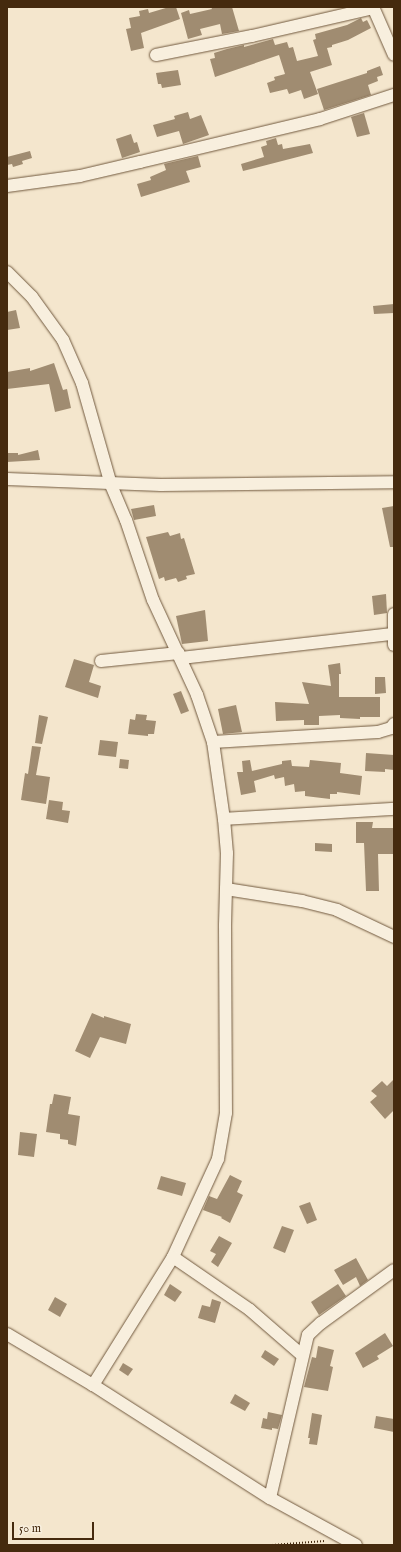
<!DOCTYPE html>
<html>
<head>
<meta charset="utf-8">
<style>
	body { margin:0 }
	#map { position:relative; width:401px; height:1552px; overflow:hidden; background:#f4e6cd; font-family:"IM FELL English",serif }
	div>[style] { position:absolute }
	.building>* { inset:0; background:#a08c71 }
	.path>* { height:2px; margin-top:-1px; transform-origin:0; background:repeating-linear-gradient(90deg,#452a0e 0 1px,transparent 0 3px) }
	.roads { filter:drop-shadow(0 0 1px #71593e) drop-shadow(0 0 1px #71593e) }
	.street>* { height:12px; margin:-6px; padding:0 6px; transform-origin:6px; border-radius:6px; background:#f8efde }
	span { translate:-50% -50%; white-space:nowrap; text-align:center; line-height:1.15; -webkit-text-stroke:3px #f8efde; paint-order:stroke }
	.frame { position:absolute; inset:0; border:8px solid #452a0e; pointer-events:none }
	.scale { position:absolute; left:12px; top:1522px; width:82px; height:18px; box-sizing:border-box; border:2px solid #452a0e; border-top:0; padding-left:5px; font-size:12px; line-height:14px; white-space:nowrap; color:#452a0e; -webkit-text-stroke:3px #f8efde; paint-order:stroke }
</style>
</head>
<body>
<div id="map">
	<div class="building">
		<i style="clip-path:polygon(169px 7px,176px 7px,180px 19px,141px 33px,144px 48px,131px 51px,126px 29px,131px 28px,129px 18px,140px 16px,139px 11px,148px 9px,149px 13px)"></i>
		<i style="clip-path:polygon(211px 7px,232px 7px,239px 31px,222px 34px,220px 24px,200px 29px,202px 35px,188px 39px,181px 13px,189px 10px,190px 14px,212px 9px)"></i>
		<i style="clip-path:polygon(361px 18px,363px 22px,367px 20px,371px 28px,348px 40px,332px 45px,332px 47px,327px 48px,332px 65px,310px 72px,318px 94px,304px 99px,301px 90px,289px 94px,287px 89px,270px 93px,267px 83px,275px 80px,274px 77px,285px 74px,279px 55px,215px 77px,210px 59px,215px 58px,214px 53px,227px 49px,244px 45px,244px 47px,273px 39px,275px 45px,287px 42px,289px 48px,293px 47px,297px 61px,318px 56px,313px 40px,316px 39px,315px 34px,347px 25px)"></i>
		<i style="clip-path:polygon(380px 66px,383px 75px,377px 77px,378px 81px,368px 85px,371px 95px,324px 110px,317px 89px,367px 73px,367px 71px)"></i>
		<i style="clip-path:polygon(178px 70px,181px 85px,162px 88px,161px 84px,158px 84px,156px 73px)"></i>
		<i style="clip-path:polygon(188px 112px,190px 119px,201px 115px,209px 135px,183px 144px,179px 131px,157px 137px,153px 125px,175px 119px,174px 116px)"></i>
		<i style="clip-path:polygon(364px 113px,370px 134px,357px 137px,351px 117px)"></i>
		<i style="clip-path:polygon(131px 134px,134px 143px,137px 142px,140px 152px,122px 158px,116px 139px)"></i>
		<i style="clip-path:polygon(276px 138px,278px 145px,282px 144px,283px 149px,310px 144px,313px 153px,243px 171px,241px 164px,264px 157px,261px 147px,267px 145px,266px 141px)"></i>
		<i style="clip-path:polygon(30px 151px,32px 158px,22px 161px,23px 164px,13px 167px,12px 164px,7px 165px,7px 157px)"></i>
		<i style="clip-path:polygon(198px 156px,201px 167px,186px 171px,190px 182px,141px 197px,137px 184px,151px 180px,150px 177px,166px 170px,164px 164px)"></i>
		<i style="clip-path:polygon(394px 304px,394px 313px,374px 314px,373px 306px)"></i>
		<i style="clip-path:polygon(16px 310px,20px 328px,7px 330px,7px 312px)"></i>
		<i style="clip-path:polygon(54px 363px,63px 390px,67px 389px,71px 408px,55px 412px,49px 384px,7px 389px,7px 372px,30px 368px,30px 371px)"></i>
		<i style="clip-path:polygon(38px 450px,40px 460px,7px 462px,7px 453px,18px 453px,18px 455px)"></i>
		<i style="clip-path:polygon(154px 505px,156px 516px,134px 520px,131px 509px)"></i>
		<i style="clip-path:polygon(394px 506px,394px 547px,390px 547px,382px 508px)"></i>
		<i style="clip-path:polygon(168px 532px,170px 536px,180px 533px,181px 539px,184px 538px,195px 574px,186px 576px,187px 579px,178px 582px,176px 578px,165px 581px,164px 577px,159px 579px,146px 537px)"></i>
		<i style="clip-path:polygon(386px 594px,387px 613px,374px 615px,372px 596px)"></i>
		<i style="clip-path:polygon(205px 610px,208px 641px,182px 644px,176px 616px)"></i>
		<i style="clip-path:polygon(74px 659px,94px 665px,89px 682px,101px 686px,98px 698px,65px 687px)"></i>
		<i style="clip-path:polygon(340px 663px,341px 674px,339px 674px,339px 697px,380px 697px,380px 717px,360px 717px,360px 719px,340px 718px,340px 715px,319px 716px,319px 725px,304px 725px,304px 720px,276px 721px,275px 702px,309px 704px,302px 682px,331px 686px,328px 665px)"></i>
		<i style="clip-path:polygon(375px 677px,385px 677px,386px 693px,375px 694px)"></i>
		<i style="clip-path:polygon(181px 691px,189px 711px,181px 714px,173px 694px)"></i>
		<i style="clip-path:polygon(236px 705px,242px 732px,223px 734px,218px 709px)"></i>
		<i style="clip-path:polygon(136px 714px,147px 715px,146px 720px,156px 721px,154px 734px,148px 734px,148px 736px,128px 734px,130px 719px,135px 720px)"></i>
		<i style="clip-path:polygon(39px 715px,48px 717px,42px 744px,35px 743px)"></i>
		<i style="clip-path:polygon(100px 740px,118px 742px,116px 757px,98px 755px)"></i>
		<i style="clip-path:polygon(32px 746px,41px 747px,36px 775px,50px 777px,46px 804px,21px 800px,25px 773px,28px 774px)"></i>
		<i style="clip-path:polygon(366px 753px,394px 755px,394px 770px,385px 769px,385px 772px,365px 771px)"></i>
		<i style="clip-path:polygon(120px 759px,129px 760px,128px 769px,119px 768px)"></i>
		<i style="clip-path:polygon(250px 760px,252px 771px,282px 764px,282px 761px,291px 760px,292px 766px,309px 767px,310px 760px,341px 763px,340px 773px,362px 776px,360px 795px,337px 792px,337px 794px,330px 794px,330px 799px,305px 796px,305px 791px,295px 792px,294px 784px,285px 786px,284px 777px,275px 779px,274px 775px,254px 781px,256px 792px,241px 795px,237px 772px,243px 772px,242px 761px)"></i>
		<i style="clip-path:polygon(49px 800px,63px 802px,62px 810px,70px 811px,68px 823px,46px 819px)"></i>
		<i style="clip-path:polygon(356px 822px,373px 822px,372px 828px,394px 828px,394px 854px,378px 854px,379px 891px,366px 891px,364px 843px,356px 843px)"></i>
		<i style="clip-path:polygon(315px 843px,332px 844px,332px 852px,315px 851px)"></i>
		<i style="clip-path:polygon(92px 1013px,104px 1018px,104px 1016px,131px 1024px,126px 1044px,100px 1037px,90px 1058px,75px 1051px)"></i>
		<i style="clip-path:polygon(394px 1079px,394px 1110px,385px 1119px,370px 1102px,377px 1096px,371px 1091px,382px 1081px,387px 1086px)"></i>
		<i style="clip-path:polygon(54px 1094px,71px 1097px,68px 1114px,80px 1116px,76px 1146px,68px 1144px,68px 1140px,60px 1139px,60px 1134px,46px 1132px,50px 1104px,52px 1104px)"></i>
		<i style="clip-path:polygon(20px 1132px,37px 1134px,34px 1157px,18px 1155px)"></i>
		<i style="clip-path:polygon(230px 1175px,242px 1181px,237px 1192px,243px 1195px,230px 1223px,221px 1218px,222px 1217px,203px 1210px,209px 1196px,217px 1199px)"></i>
		<i style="clip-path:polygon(161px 1176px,186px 1183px,182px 1196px,157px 1189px)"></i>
		<i style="clip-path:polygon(310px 1202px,317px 1220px,307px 1224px,299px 1206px)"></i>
		<i style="clip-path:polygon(282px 1226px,294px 1230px,285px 1253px,273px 1248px)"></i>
		<i style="clip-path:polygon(219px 1236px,232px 1243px,218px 1267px,211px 1262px,216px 1254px,210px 1251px)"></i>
		<i style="clip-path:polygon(356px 1258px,368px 1280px,360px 1286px,356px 1277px,343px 1285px,334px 1270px)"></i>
		<i style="clip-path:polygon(170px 1284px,182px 1292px,175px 1302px,164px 1295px)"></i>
		<i style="clip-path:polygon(338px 1284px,346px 1296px,319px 1315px,311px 1302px)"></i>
		<i style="clip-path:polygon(55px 1297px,67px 1304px,60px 1317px,48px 1310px)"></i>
		<i style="clip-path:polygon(212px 1299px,221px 1302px,215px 1323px,198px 1318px,202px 1305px,210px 1307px)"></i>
		<i style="clip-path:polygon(385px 1333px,393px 1346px,377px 1356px,379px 1359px,363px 1368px,355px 1353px)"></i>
		<i style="clip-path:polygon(318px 1346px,334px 1350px,330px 1366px,333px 1367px,328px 1391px,304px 1387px,312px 1357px,316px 1358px)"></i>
		<i style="clip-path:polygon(265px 1350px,279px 1359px,274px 1366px,261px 1357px)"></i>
		<i style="clip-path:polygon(123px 1363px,133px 1369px,128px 1376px,119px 1370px)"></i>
		<i style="clip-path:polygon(235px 1394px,250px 1403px,245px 1411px,230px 1403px)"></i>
		<i style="clip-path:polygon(268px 1412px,282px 1415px,278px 1429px,272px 1428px,272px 1430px,261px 1428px,263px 1418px,267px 1419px)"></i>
		<i style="clip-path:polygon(312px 1413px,322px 1415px,317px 1445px,309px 1444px,310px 1438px,308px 1438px)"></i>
		<i style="clip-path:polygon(376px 1416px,394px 1419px,394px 1432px,374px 1428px)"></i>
	</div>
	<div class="path">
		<i style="left:272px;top:1545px;width:53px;rotate:-4.3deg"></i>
	</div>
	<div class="roads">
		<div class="street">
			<i style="left:373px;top:7px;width:52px;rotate:66.4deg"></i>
			<i style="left:156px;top:55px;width:98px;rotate:-11.2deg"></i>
			<i style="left:252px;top:36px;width:124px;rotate:-13deg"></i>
			<i style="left:7px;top:186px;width:74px;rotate:-7.8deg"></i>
			<i style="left:80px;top:176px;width:62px;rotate:-13.1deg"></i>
			<i style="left:140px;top:162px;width:185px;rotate:-13.4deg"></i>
			<i style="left:320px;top:119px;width:78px;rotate:-18deg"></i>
			<i style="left:7px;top:272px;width:35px;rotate:45deg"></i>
			<i style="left:32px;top:297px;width:53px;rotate:54.2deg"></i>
			<i style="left:63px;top:340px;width:47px;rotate:66.2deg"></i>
			<i style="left:82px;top:383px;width:106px;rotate:74.1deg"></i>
			<i style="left:111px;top:485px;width:38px;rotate:67deg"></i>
			<i style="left:126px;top:520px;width:84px;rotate:71.4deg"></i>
			<i style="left:153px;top:600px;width:105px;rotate:65.1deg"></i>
			<i style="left:197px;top:695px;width:50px;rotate:71.2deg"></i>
			<i style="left:213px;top:742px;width:78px;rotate:81.9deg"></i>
			<i style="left:224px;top:819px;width:34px;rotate:85deg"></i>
			<i style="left:227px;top:853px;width:73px;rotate:91.6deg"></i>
			<i style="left:225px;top:926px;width:187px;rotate:89.7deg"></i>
			<i style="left:226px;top:1113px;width:47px;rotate:99.9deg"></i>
			<i style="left:218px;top:1159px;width:108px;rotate:114.7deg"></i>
			<i style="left:173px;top:1257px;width:151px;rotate:122deg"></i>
			<i style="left:7px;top:479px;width:154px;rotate:2.2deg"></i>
			<i style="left:161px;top:485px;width:233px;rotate:-0.7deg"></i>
			<i style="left:394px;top:614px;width:31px;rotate:90deg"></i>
			<i style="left:181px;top:658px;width:213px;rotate:-6.5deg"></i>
			<i style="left:101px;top:661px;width:78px;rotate:-5.9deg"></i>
			<i style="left:213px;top:742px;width:165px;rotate:-3.5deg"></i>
			<i style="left:378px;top:732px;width:14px;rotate:-17deg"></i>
			<i style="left:391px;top:728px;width:5px;rotate:-53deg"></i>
			<i style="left:224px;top:819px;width:170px;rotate:-3.4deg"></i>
			<i style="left:226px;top:889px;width:77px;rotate:9deg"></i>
			<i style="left:302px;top:901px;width:36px;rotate:14deg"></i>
			<i style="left:337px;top:910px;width:63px;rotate:25.3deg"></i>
			<i style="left:173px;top:1257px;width:93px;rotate:34.5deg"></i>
			<i style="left:250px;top:1310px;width:69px;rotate:40.9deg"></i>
			<i style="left:7px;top:1334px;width:100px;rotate:30.7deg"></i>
			<i style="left:93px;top:1385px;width:210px;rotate:32.6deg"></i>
			<i style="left:270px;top:1498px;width:98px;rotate:28.7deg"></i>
			<i style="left:270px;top:1498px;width:167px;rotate:-76.9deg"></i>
			<i style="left:308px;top:1335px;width:18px;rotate:-43deg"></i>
			<i style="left:321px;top:1323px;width:90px;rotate:-36deg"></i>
		</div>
	</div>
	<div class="frame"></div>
	<div class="scale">50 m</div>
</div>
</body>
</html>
